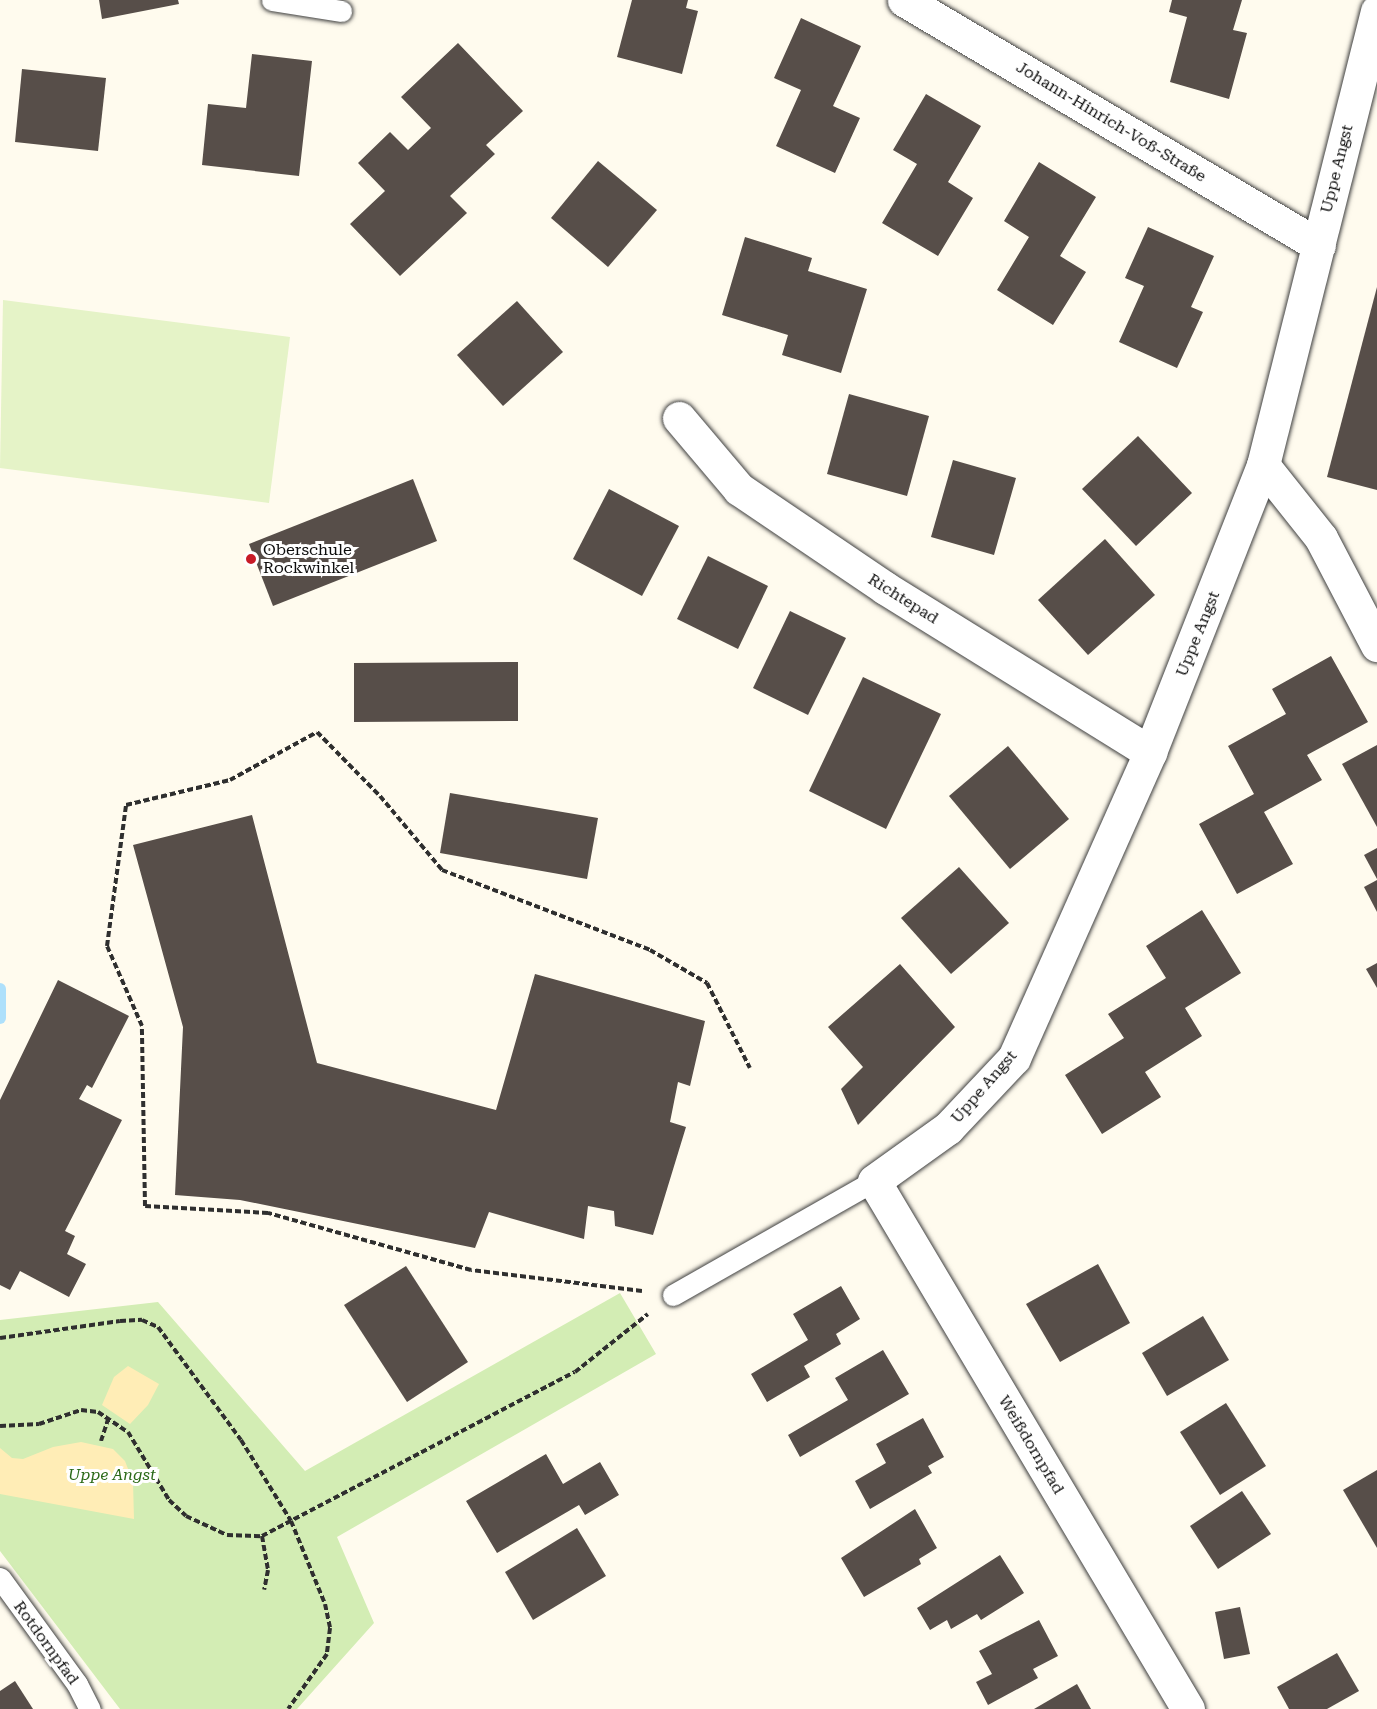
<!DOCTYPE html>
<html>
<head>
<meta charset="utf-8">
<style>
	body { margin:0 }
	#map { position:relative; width:1377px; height:1709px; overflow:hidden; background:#fffbee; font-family:"Roboto Serif",serif }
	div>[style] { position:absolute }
	.green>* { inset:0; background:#d3edb4 }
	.sand>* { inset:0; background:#ffedb6 }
	.pitch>* { inset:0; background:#e5f3c7 }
	.stream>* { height:12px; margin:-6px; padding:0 6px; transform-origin:6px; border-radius:6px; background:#aee0fb }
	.building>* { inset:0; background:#574e49 }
	.path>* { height:4px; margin-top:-2px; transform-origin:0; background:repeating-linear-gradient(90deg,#2f2f2f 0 6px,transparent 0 9px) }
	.roads { filter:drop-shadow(0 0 2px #404040) drop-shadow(0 0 2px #404040) }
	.service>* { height:21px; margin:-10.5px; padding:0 10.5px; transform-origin:10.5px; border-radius:10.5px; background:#fff }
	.minor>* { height:33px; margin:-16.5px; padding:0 16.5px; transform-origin:16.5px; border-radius:16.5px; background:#fff }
	.dots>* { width:16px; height:16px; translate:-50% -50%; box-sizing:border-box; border:3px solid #fff; border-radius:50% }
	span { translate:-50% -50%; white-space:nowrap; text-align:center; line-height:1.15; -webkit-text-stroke:6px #fff; paint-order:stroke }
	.street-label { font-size:16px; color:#0d0d0d }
	.poi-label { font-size:16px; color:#0d0d0d }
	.left { translate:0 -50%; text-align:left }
	.park-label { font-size:16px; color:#2b6a19; font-style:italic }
</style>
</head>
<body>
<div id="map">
	<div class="green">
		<i style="clip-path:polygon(620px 1293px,656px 1354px,337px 1537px,374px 1623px,297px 1709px,120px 1709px,0 1551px,0 1320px,158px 1302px,305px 1471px)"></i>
	</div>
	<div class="sand">
		<i style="clip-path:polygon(128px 1366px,159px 1384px,148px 1405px,130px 1424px,102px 1405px,114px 1377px)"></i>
		<i style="clip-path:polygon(81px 1442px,113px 1449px,125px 1461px,133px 1482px,134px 1519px,0 1494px,0 1448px,12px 1458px,23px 1459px,53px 1447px)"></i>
	</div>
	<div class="pitch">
		<i style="clip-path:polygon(3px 300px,290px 337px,269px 503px,0 468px)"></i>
	</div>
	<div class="stream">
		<i style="left:0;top:989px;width:29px;rotate:90deg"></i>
	</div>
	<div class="building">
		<i style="clip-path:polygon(99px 0,178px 0,179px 4px,102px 19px)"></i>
		<i style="clip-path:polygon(632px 0,688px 0,686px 8px,698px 11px,682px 74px,617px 57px)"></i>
		<i style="clip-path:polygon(1172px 0,1242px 0,1233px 30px,1247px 33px,1229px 99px,1170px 82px,1187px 17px,1169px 12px)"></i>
		<i style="clip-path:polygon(801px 18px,861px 46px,833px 106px,860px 118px,835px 173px,776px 146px,801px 90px,774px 78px)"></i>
		<i style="clip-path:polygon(458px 43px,523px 111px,486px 145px,495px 154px,450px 196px,467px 213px,400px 276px,350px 224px,385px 191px,358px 163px,390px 132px,408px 150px,431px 128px,401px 97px)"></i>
		<i style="clip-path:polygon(252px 54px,312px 61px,299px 176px,202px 165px,208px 104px,246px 108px)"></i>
		<i style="clip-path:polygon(22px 69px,106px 78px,98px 151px,15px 142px)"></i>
		<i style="clip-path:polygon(926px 94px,981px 126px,948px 182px,973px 198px,938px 256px,882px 223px,917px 164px,893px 150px)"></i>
		<i style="clip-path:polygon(598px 161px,657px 210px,608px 267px,551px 218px)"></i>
		<i style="clip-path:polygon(1039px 162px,1096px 197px,1060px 256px,1086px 272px,1053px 325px,997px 290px,1029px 237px,1004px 221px)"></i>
		<i style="clip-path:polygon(1148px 227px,1214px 256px,1191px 307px,1203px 312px,1177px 368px,1119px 342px,1144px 286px,1125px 278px)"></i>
		<i style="clip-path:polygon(745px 237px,812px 258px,808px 271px,867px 289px,841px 373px,782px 355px,788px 335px,722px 315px)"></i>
		<i style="clip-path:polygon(1377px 287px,1377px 490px,1327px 477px)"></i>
		<i style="clip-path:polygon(517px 301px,563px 352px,503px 406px,457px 355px)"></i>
		<i style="clip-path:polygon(849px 394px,929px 416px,907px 496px,827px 474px)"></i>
		<i style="clip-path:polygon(1138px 436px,1192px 493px,1136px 546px,1082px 489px)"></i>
		<i style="clip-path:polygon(953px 460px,1016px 478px,994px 555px,931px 537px)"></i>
		<i style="clip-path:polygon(413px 479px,437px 541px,273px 606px,249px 544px)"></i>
		<i style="clip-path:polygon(609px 489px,679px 526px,642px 596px,573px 559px)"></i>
		<i style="clip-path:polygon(1105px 539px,1155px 595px,1088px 655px,1038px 600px)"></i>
		<i style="clip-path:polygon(708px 556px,768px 586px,738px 649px,677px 619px)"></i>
		<i style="clip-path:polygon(790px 611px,846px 638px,808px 715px,753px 688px)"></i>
		<i style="clip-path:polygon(1331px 656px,1368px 722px,1307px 755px,1322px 780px,1264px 812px,1293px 864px,1237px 894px,1199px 824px,1254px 794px,1228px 746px,1286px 714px,1272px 689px)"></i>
		<i style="clip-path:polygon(518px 662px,518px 721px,354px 722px,354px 663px)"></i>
		<i style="clip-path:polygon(863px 677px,941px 714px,886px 829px,809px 791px)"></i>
		<i style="clip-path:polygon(1377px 745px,1377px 827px,1342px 764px)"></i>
		<i style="clip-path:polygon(1008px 746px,1069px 819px,1010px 869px,949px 796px)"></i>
		<i style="clip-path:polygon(450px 793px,598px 818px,587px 879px,440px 853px)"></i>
		<i style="clip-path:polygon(252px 815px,317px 1063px,496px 1110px,535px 974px,705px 1021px,690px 1086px,678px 1082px,670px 1122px,686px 1127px,653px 1235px,615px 1226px,614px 1211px,588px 1206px,584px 1239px,489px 1212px,475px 1248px,240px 1200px,175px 1195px,183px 1027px,133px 845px)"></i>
		<i style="clip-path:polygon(1377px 848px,1377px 879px,1364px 855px)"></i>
		<i style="clip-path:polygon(959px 867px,1009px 923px,951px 974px,901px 918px)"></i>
		<i style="clip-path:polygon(1377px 880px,1377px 912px,1364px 887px)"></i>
		<i style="clip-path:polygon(1202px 910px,1241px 973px,1185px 1008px,1202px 1036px,1145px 1072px,1161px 1097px,1102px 1134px,1065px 1075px,1124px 1038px,1108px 1014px,1166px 978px,1146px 946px)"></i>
		<i style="clip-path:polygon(1377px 963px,1377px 988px,1366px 969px)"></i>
		<i style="clip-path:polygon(900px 964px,955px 1027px,858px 1125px,841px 1089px,863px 1067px,828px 1027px)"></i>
		<i style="clip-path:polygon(58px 980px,129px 1016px,92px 1088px,87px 1085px,79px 1099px,122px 1120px,65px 1231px,75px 1236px,67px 1254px,86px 1264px,69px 1297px,20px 1271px,10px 1290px,0 1285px,0 1100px)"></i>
		<i style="clip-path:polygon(1098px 1264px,1130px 1323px,1060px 1362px,1026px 1304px)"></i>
		<i style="clip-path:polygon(406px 1266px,468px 1362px,407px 1402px,344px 1305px)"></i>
		<i style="clip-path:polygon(841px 1286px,860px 1319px,836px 1334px,841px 1344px,804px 1366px,810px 1377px,767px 1402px,751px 1374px,808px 1340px,793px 1314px)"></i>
		<i style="clip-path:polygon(1203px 1316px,1229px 1360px,1167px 1396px,1142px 1353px)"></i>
		<i style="clip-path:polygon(883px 1350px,909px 1394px,800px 1457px,788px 1435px,848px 1400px,835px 1378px)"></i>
		<i style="clip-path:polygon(1226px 1403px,1266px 1466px,1220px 1495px,1180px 1432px)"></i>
		<i style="clip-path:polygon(923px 1418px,944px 1457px,928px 1466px,932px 1473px,870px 1509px,855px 1481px,886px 1463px,876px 1444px)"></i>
		<i style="clip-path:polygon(546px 1454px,563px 1484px,600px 1462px,619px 1495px,585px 1515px,579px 1505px,497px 1553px,466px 1501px)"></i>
		<i style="clip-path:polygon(1377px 1470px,1377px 1548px,1343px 1490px)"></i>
		<i style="clip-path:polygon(1242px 1491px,1271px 1534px,1218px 1569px,1190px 1526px)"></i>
		<i style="clip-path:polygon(915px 1509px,937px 1548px,919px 1559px,921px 1564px,864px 1597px,841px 1558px)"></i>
		<i style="clip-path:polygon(577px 1528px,606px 1576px,533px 1620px,505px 1572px)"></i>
		<i style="clip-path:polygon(1000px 1555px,1024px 1593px,981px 1620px,977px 1614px,951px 1629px,947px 1620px,930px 1630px,917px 1608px)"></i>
		<i style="clip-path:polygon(1240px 1607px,1250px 1654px,1224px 1659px,1215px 1612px)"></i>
		<i style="clip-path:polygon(1039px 1620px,1058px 1656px,1033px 1669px,1038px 1678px,988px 1705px,976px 1682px,992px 1674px,979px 1651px)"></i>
		<i style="clip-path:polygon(1337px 1653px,1359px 1691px,1327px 1709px,1289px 1709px,1277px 1687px)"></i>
		<i style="clip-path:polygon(15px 1681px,33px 1709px,0 1709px,0 1691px)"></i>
		<i style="clip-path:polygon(1077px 1684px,1091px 1709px,1034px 1709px)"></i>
	</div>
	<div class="path">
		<i style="left:642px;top:1291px;width:172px;rotate:-173deg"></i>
		<i style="left:471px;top:1270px;width:211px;rotate:-164.3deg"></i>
		<i style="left:268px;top:1213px;width:123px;rotate:-176.7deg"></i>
		<i style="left:145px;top:1206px;width:180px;rotate:-91deg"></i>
		<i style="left:142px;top:1026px;width:87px;rotate:-113.6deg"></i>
		<i style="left:107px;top:946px;width:142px;rotate:-82.3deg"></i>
		<i style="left:126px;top:805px;width:107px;rotate:-13.5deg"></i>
		<i style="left:230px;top:780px;width:99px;rotate:-28.9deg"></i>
		<i style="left:317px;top:732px;width:90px;rotate:45.5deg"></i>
		<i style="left:380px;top:796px;width:97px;rotate:50deg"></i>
		<i style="left:442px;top:870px;width:223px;rotate:21deg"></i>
		<i style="left:650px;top:950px;width:66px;rotate:30.1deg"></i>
		<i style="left:707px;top:983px;width:95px;rotate:63.2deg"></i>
		<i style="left:0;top:1338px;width:121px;rotate:-8.1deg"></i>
		<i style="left:120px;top:1321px;width:22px;rotate:-3deg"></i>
		<i style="left:142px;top:1320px;width:17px;rotate:24deg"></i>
		<i style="left:158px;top:1327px;width:140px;rotate:53.7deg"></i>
		<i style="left:241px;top:1440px;width:95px;rotate:58.3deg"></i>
		<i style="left:291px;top:1521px;width:90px;rotate:67.7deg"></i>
		<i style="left:325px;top:1604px;width:25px;rotate:78deg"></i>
		<i style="left:330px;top:1628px;width:26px;rotate:97deg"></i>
		<i style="left:327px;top:1654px;width:67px;rotate:125.3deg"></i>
		<i style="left:0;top:1426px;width:39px;rotate:-3deg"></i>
		<i style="left:39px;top:1424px;width:44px;rotate:-18.4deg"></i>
		<i style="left:81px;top:1410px;width:17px;rotate:7deg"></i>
		<i style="left:98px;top:1412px;width:36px;rotate:34deg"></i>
		<i style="left:128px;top:1432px;width:79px;rotate:58.9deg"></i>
		<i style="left:169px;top:1500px;width:23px;rotate:43deg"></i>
		<i style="left:186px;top:1516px;width:45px;rotate:24.9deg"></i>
		<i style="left:227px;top:1535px;width:35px;rotate:2deg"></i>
		<i style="left:262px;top:1536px;width:353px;rotate:-27.7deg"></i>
		<i style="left:575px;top:1372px;width:93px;rotate:-38.5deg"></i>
		<i style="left:101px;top:1441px;width:25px;rotate:-72deg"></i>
		<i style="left:262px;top:1536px;width:35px;rotate:80deg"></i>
		<i style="left:268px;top:1570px;width:20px;rotate:101deg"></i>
	</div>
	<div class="roads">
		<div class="service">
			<i style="left:272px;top:0;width:70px;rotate:9.1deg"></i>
			<i style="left:673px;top:1295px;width:231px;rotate:-29.6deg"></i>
			<i style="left:0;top:1578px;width:131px;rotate:54deg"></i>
			<i style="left:77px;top:1684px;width:28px;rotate:63deg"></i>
		</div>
		<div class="minor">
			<i style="left:904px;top:0;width:482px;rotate:30.6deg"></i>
			<i style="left:679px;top:418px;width:93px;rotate:49.8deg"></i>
			<i style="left:739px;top:489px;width:176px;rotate:34.1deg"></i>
			<i style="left:885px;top:588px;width:312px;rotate:31.8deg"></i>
			<i style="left:1263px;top:465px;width:93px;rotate:51.5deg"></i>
			<i style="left:1321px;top:538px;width:121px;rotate:62.4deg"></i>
			<i style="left:1188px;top:1709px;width:614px;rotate:-120.74deg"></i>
			<i style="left:874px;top:1181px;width:91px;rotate:-35.6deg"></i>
			<i style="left:948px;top:1128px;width:96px;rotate:-46.7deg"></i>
			<i style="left:1014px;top:1058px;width:335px;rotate:-66deg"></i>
			<i style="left:1150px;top:752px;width:308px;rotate:-68.5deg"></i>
			<i style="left:1263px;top:465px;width:468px;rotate:-75.9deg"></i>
		</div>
	</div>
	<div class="dots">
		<i style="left:251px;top:559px;background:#c81b27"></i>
	</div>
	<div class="street-label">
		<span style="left:1111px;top:122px;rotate:31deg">Johann-Hinrich-Voß-Straße</span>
		<span style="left:1337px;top:169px;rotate:-76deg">Uppe Angst</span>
		<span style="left:903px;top:599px;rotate:32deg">Richtepad</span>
		<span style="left:1198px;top:634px;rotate:-68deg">Uppe Angst</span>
		<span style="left:984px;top:1087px;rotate:-49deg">Uppe Angst</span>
		<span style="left:1031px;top:1445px;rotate:59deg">Weißdornpfad</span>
		<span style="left:46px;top:1643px;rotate:54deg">Rotdornpfad</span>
	</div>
	<div class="poi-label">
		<span class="left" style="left:263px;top:559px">Oberschule<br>Rockwinkel</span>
	</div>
	<div class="park-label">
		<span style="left:112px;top:1475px">Uppe Angst</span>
	</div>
</div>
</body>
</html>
